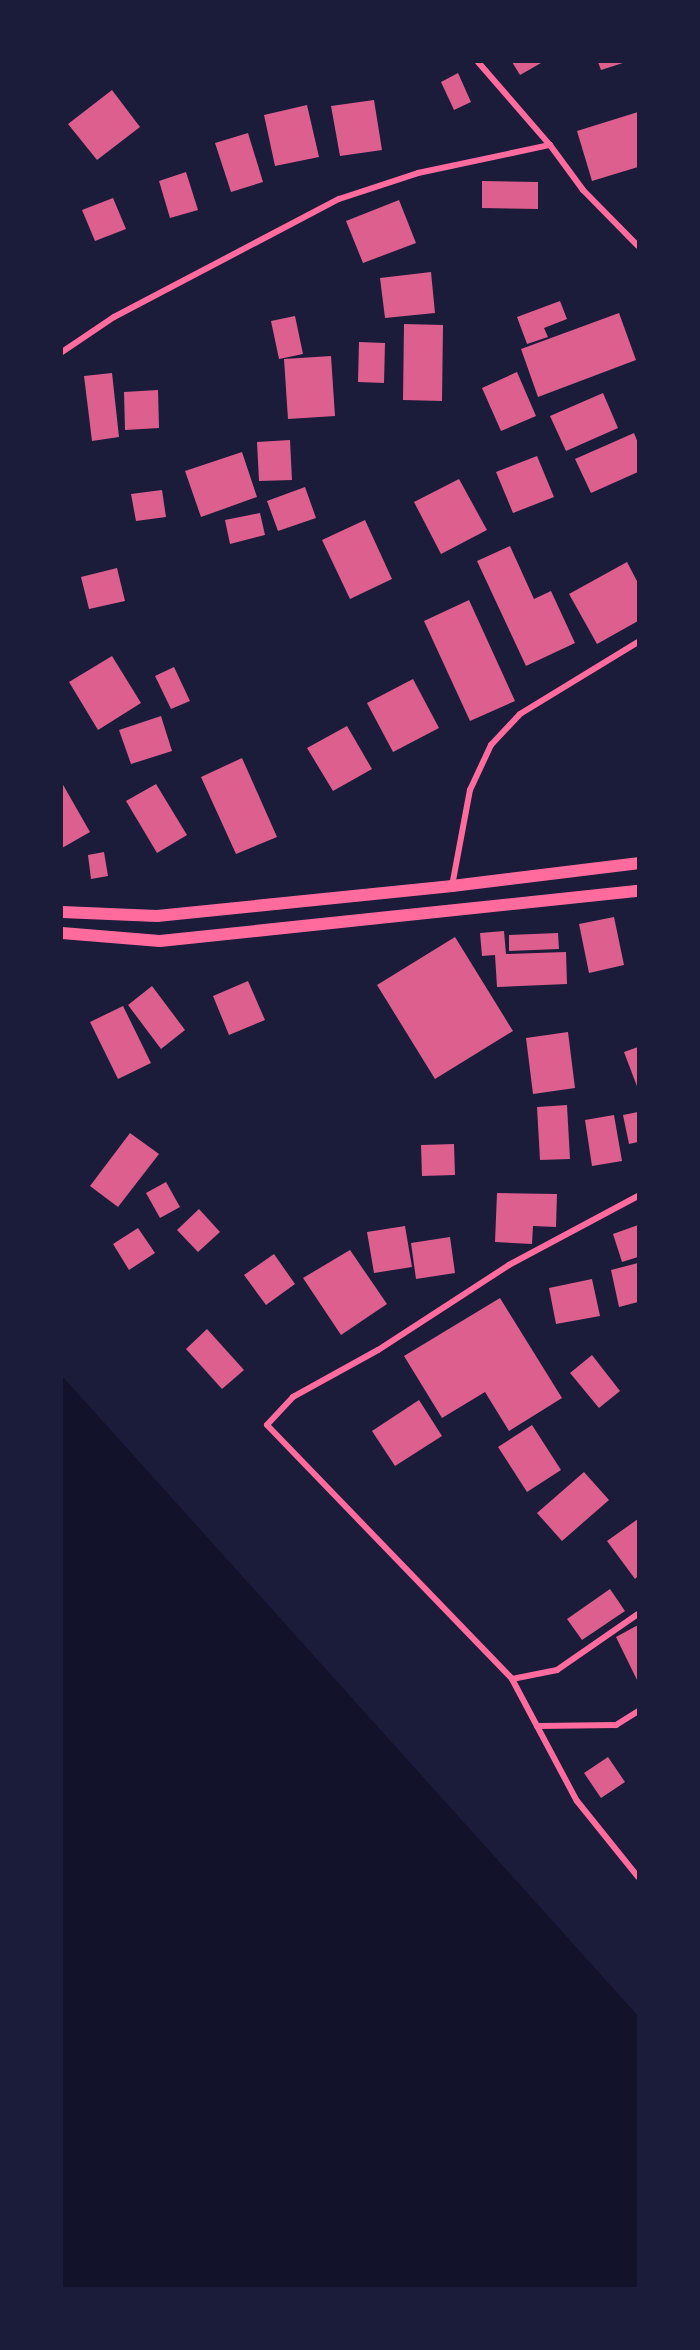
<!DOCTYPE html>
<html>
<head>
<meta charset="utf-8">
<style>
	body { margin:0 }
	#map { position:relative; width:700px; height:2350px; overflow:hidden; background:#1b1b3a; font-family:"PT Sans Narrow",sans-serif }
	div>[style] { position:absolute }
	.water>* { inset:0; background:#12122b }
	.building>* { inset:0; background:#dd5f8e }
	.minor>* { height:6px; margin:-3px; padding:0 3px; transform-origin:3px; border-radius:3px; background:#ff6b9d }
	.secondary>* { height:12px; margin:-6px; padding:0 6px; transform-origin:6px; border-radius:6px; background:#ff6b9d }
	span { translate:-50% -50%; white-space:nowrap; text-align:center; line-height:1.15; -webkit-text-stroke:6px #1b1b3a; paint-order:stroke }
	.frame { position:absolute; inset:0; border:63px solid #1b1b3a; pointer-events:none }
</style>
</head>
<body>
<div id="map">
	<div class="water">
		<i style="clip-path:polygon(62px 1376px,638px 2016px,638px 2288px,62px 2288px)"></i>
	</div>
	<div class="building">
		<i style="clip-path:polygon(512px 62px,540px 62px,541px 63px,520px 75px)"></i>
		<i style="clip-path:polygon(598px 62px,626px 62px,601px 70px)"></i>
		<i style="clip-path:polygon(458px 73px,471px 102px,454px 110px,441px 82px)"></i>
		<i style="clip-path:polygon(112px 90px,140px 127px,97px 160px,68px 124px)"></i>
		<i style="clip-path:polygon(374px 100px,382px 150px,340px 156px,331px 106px)"></i>
		<i style="clip-path:polygon(307px 105px,319px 157px,275px 166px,264px 115px)"></i>
		<i style="clip-path:polygon(638px 112px,638px 167px,592px 181px,577px 131px)"></i>
		<i style="clip-path:polygon(248px 133px,263px 182px,231px 192px,215px 143px)"></i>
		<i style="clip-path:polygon(186px 172px,198px 210px,170px 218px,159px 181px)"></i>
		<i style="clip-path:polygon(482px 181px,538px 182px,538px 209px,482px 208px)"></i>
		<i style="clip-path:polygon(113px 198px,126px 229px,95px 241px,82px 210px)"></i>
		<i style="clip-path:polygon(399px 200px,416px 243px,363px 263px,346px 221px)"></i>
		<i style="clip-path:polygon(431px 272px,435px 313px,385px 318px,380px 278px)"></i>
		<i style="clip-path:polygon(560px 301px,567px 319px,544px 328px,548px 337px,527px 344px,517px 317px)"></i>
		<i style="clip-path:polygon(619px 313px,636px 360px,538px 397px,521px 349px)"></i>
		<i style="clip-path:polygon(295px 316px,303px 354px,279px 359px,271px 321px)"></i>
		<i style="clip-path:polygon(404px 324px,443px 325px,442px 401px,403px 400px)"></i>
		<i style="clip-path:polygon(359px 342px,385px 343px,384px 383px,358px 382px)"></i>
		<i style="clip-path:polygon(331px 356px,335px 416px,288px 419px,284px 359px)"></i>
		<i style="clip-path:polygon(517px 372px,536px 416px,501px 431px,482px 388px)"></i>
		<i style="clip-path:polygon(112px 373px,119px 437px,92px 441px,84px 376px)"></i>
		<i style="clip-path:polygon(158px 390px,159px 428px,125px 430px,124px 392px)"></i>
		<i style="clip-path:polygon(603px 393px,618px 428px,566px 451px,550px 416px)"></i>
		<i style="clip-path:polygon(634px 433px,638px 443px,638px 472px,591px 493px,575px 459px)"></i>
		<i style="clip-path:polygon(290px 440px,292px 480px,259px 481px,257px 442px)"></i>
		<i style="clip-path:polygon(242px 452px,257px 497px,201px 517px,185px 471px)"></i>
		<i style="clip-path:polygon(537px 456px,554px 497px,513px 513px,496px 472px)"></i>
		<i style="clip-path:polygon(459px 479px,487px 530px,441px 554px,414px 502px)"></i>
		<i style="clip-path:polygon(305px 487px,316px 518px,278px 531px,267px 501px)"></i>
		<i style="clip-path:polygon(162px 490px,166px 517px,136px 521px,131px 494px)"></i>
		<i style="clip-path:polygon(260px 513px,265px 535px,230px 544px,225px 520px)"></i>
		<i style="clip-path:polygon(365px 520px,392px 579px,350px 599px,322px 540px)"></i>
		<i style="clip-path:polygon(510px 546px,534px 599px,551px 591px,575px 643px,526px 666px,477px 561px)"></i>
		<i style="clip-path:polygon(627px 562px,638px 583px,638px 621px,597px 644px,569px 594px)"></i>
		<i style="clip-path:polygon(117px 568px,125px 601px,89px 609px,81px 577px)"></i>
		<i style="clip-path:polygon(469px 600px,515px 701px,470px 721px,424px 621px)"></i>
		<i style="clip-path:polygon(112px 656px,141px 703px,98px 730px,69px 682px)"></i>
		<i style="clip-path:polygon(174px 667px,190px 701px,171px 709px,155px 676px)"></i>
		<i style="clip-path:polygon(413px 679px,439px 728px,393px 752px,367px 703px)"></i>
		<i style="clip-path:polygon(161px 716px,172px 751px,131px 764px,119px 730px)"></i>
		<i style="clip-path:polygon(347px 726px,372px 769px,333px 791px,307px 748px)"></i>
		<i style="clip-path:polygon(242px 758px,277px 837px,236px 854px,201px 777px)"></i>
		<i style="clip-path:polygon(62px 783px,90px 832px,62px 848px)"></i>
		<i style="clip-path:polygon(156px 784px,187px 835px,157px 853px,126px 801px)"></i>
		<i style="clip-path:polygon(104px 852px,108px 876px,91px 879px,88px 855px)"></i>
		<i style="clip-path:polygon(614px 917px,624px 965px,589px 973px,579px 924px)"></i>
		<i style="clip-path:polygon(504px 931px,506px 954px,566px 952px,567px 984px,497px 987px,495px 955px,482px 956px,480px 933px)"></i>
		<i style="clip-path:polygon(558px 933px,559px 949px,509px 951px,509px 935px)"></i>
		<i style="clip-path:polygon(455px 937px,513px 1031px,435px 1079px,377px 985px)"></i>
		<i style="clip-path:polygon(248px 981px,265px 1020px,229px 1035px,213px 996px)"></i>
		<i style="clip-path:polygon(152px 986px,185px 1030px,161px 1049px,128px 1005px)"></i>
		<i style="clip-path:polygon(123px 1006px,151px 1063px,118px 1079px,90px 1022px)"></i>
		<i style="clip-path:polygon(568px 1032px,575px 1088px,533px 1094px,526px 1038px)"></i>
		<i style="clip-path:polygon(638px 1047px,638px 1089px,624px 1052px)"></i>
		<i style="clip-path:polygon(567px 1105px,570px 1159px,540px 1160px,537px 1107px)"></i>
		<i style="clip-path:polygon(638px 1112px,638px 1142px,629px 1144px,623px 1115px)"></i>
		<i style="clip-path:polygon(614px 1115px,622px 1161px,592px 1166px,585px 1120px)"></i>
		<i style="clip-path:polygon(130px 1133px,159px 1154px,118px 1207px,90px 1186px)"></i>
		<i style="clip-path:polygon(454px 1144px,455px 1175px,422px 1176px,421px 1145px)"></i>
		<i style="clip-path:polygon(166px 1182px,180px 1207px,160px 1218px,146px 1193px)"></i>
		<i style="clip-path:polygon(497px 1193px,557px 1194px,556px 1227px,533px 1226px,532px 1244px,495px 1242px)"></i>
		<i style="clip-path:polygon(199px 1209px,220px 1232px,198px 1252px,177px 1230px)"></i>
		<i style="clip-path:polygon(638px 1225px,638px 1257px,622px 1262px,613px 1234px)"></i>
		<i style="clip-path:polygon(405px 1226px,412px 1267px,374px 1273px,367px 1232px)"></i>
		<i style="clip-path:polygon(138px 1228px,155px 1253px,129px 1270px,113px 1244px)"></i>
		<i style="clip-path:polygon(450px 1237px,455px 1273px,416px 1279px,411px 1243px)"></i>
		<i style="clip-path:polygon(350px 1250px,387px 1304px,341px 1335px,303px 1278px)"></i>
		<i style="clip-path:polygon(274px 1254px,295px 1284px,266px 1305px,244px 1275px)"></i>
		<i style="clip-path:polygon(638px 1263px,638px 1302px,619px 1307px,611px 1270px)"></i>
		<i style="clip-path:polygon(592px 1279px,600px 1316px,556px 1324px,549px 1288px)"></i>
		<i style="clip-path:polygon(500px 1298px,562px 1398px,509px 1431px,485px 1392px,442px 1418px,404px 1356px)"></i>
		<i style="clip-path:polygon(207px 1329px,244px 1370px,222px 1389px,186px 1349px)"></i>
		<i style="clip-path:polygon(592px 1355px,620px 1391px,599px 1408px,570px 1373px)"></i>
		<i style="clip-path:polygon(419px 1400px,442px 1436px,395px 1466px,372px 1431px)"></i>
		<i style="clip-path:polygon(532px 1425px,561px 1470px,527px 1492px,498px 1447px)"></i>
		<i style="clip-path:polygon(584px 1472px,609px 1500px,562px 1541px,537px 1513px)"></i>
		<i style="clip-path:polygon(638px 1519px,638px 1576px,635px 1579px,607px 1541px)"></i>
		<i style="clip-path:polygon(610px 1589px,625px 1611px,582px 1640px,567px 1619px)"></i>
		<i style="clip-path:polygon(638px 1625px,638px 1682px,616px 1637px)"></i>
		<i style="clip-path:polygon(608px 1757px,625px 1782px,601px 1798px,584px 1773px)"></i>
	</div>
	<div class="minor">
		<i style="left:478px;top:62px;width:110px;rotate:49.1deg"></i>
		<i style="left:550px;top:145px;width:56px;rotate:53.7deg"></i>
		<i style="left:583px;top:190px;width:78px;rotate:45.5deg"></i>
		<i style="left:62px;top:352px;width:63px;rotate:-33.9deg"></i>
		<i style="left:114px;top:317px;width:254px;rotate:-27.7deg"></i>
		<i style="left:339px;top:199px;width:83px;rotate:-18.2deg"></i>
		<i style="left:418px;top:173px;width:135px;rotate:-12deg"></i>
		<i style="left:452px;top:886px;width:98px;rotate:-79.4deg"></i>
		<i style="left:470px;top:790px;width:50px;rotate:-65deg"></i>
		<i style="left:491px;top:745px;width:42px;rotate:-46.9deg"></i>
		<i style="left:520px;top:714px;width:138px;rotate:-31.4deg"></i>
		<i style="left:638px;top:1196px;width:146px;rotate:151.9deg"></i>
		<i style="left:509px;top:1265px;width:156px;rotate:147deg"></i>
		<i style="left:378px;top:1350px;width:97px;rotate:151.1deg"></i>
		<i style="left:293px;top:1397px;width:38px;rotate:133deg"></i>
		<i style="left:267px;top:1425px;width:353px;rotate:46deg"></i>
		<i style="left:512px;top:1679px;width:138px;rotate:62deg"></i>
		<i style="left:577px;top:1801px;width:97px;rotate:51.2deg"></i>
		<i style="left:512px;top:1679px;width:46px;rotate:-11.3deg"></i>
		<i style="left:557px;top:1670px;width:98px;rotate:-34.7deg"></i>
		<i style="left:537px;top:1726px;width:79px;rotate:-0.7deg"></i>
		<i style="left:616px;top:1725px;width:26px;rotate:-32deg"></i>
	</div>
	<div class="secondary">
		<i style="left:62px;top:912px;width:95px;rotate:2.4deg"></i>
		<i style="left:157px;top:916px;width:297px;rotate:-5.8deg"></i>
		<i style="left:452px;top:886px;width:187px;rotate:-7deg"></i>
		<i style="left:62px;top:933px;width:98px;rotate:4.7deg"></i>
		<i style="left:160px;top:941px;width:481px;rotate:-6deg"></i>
	</div>
	<div class="frame"></div>
</div>
</body>
</html>
